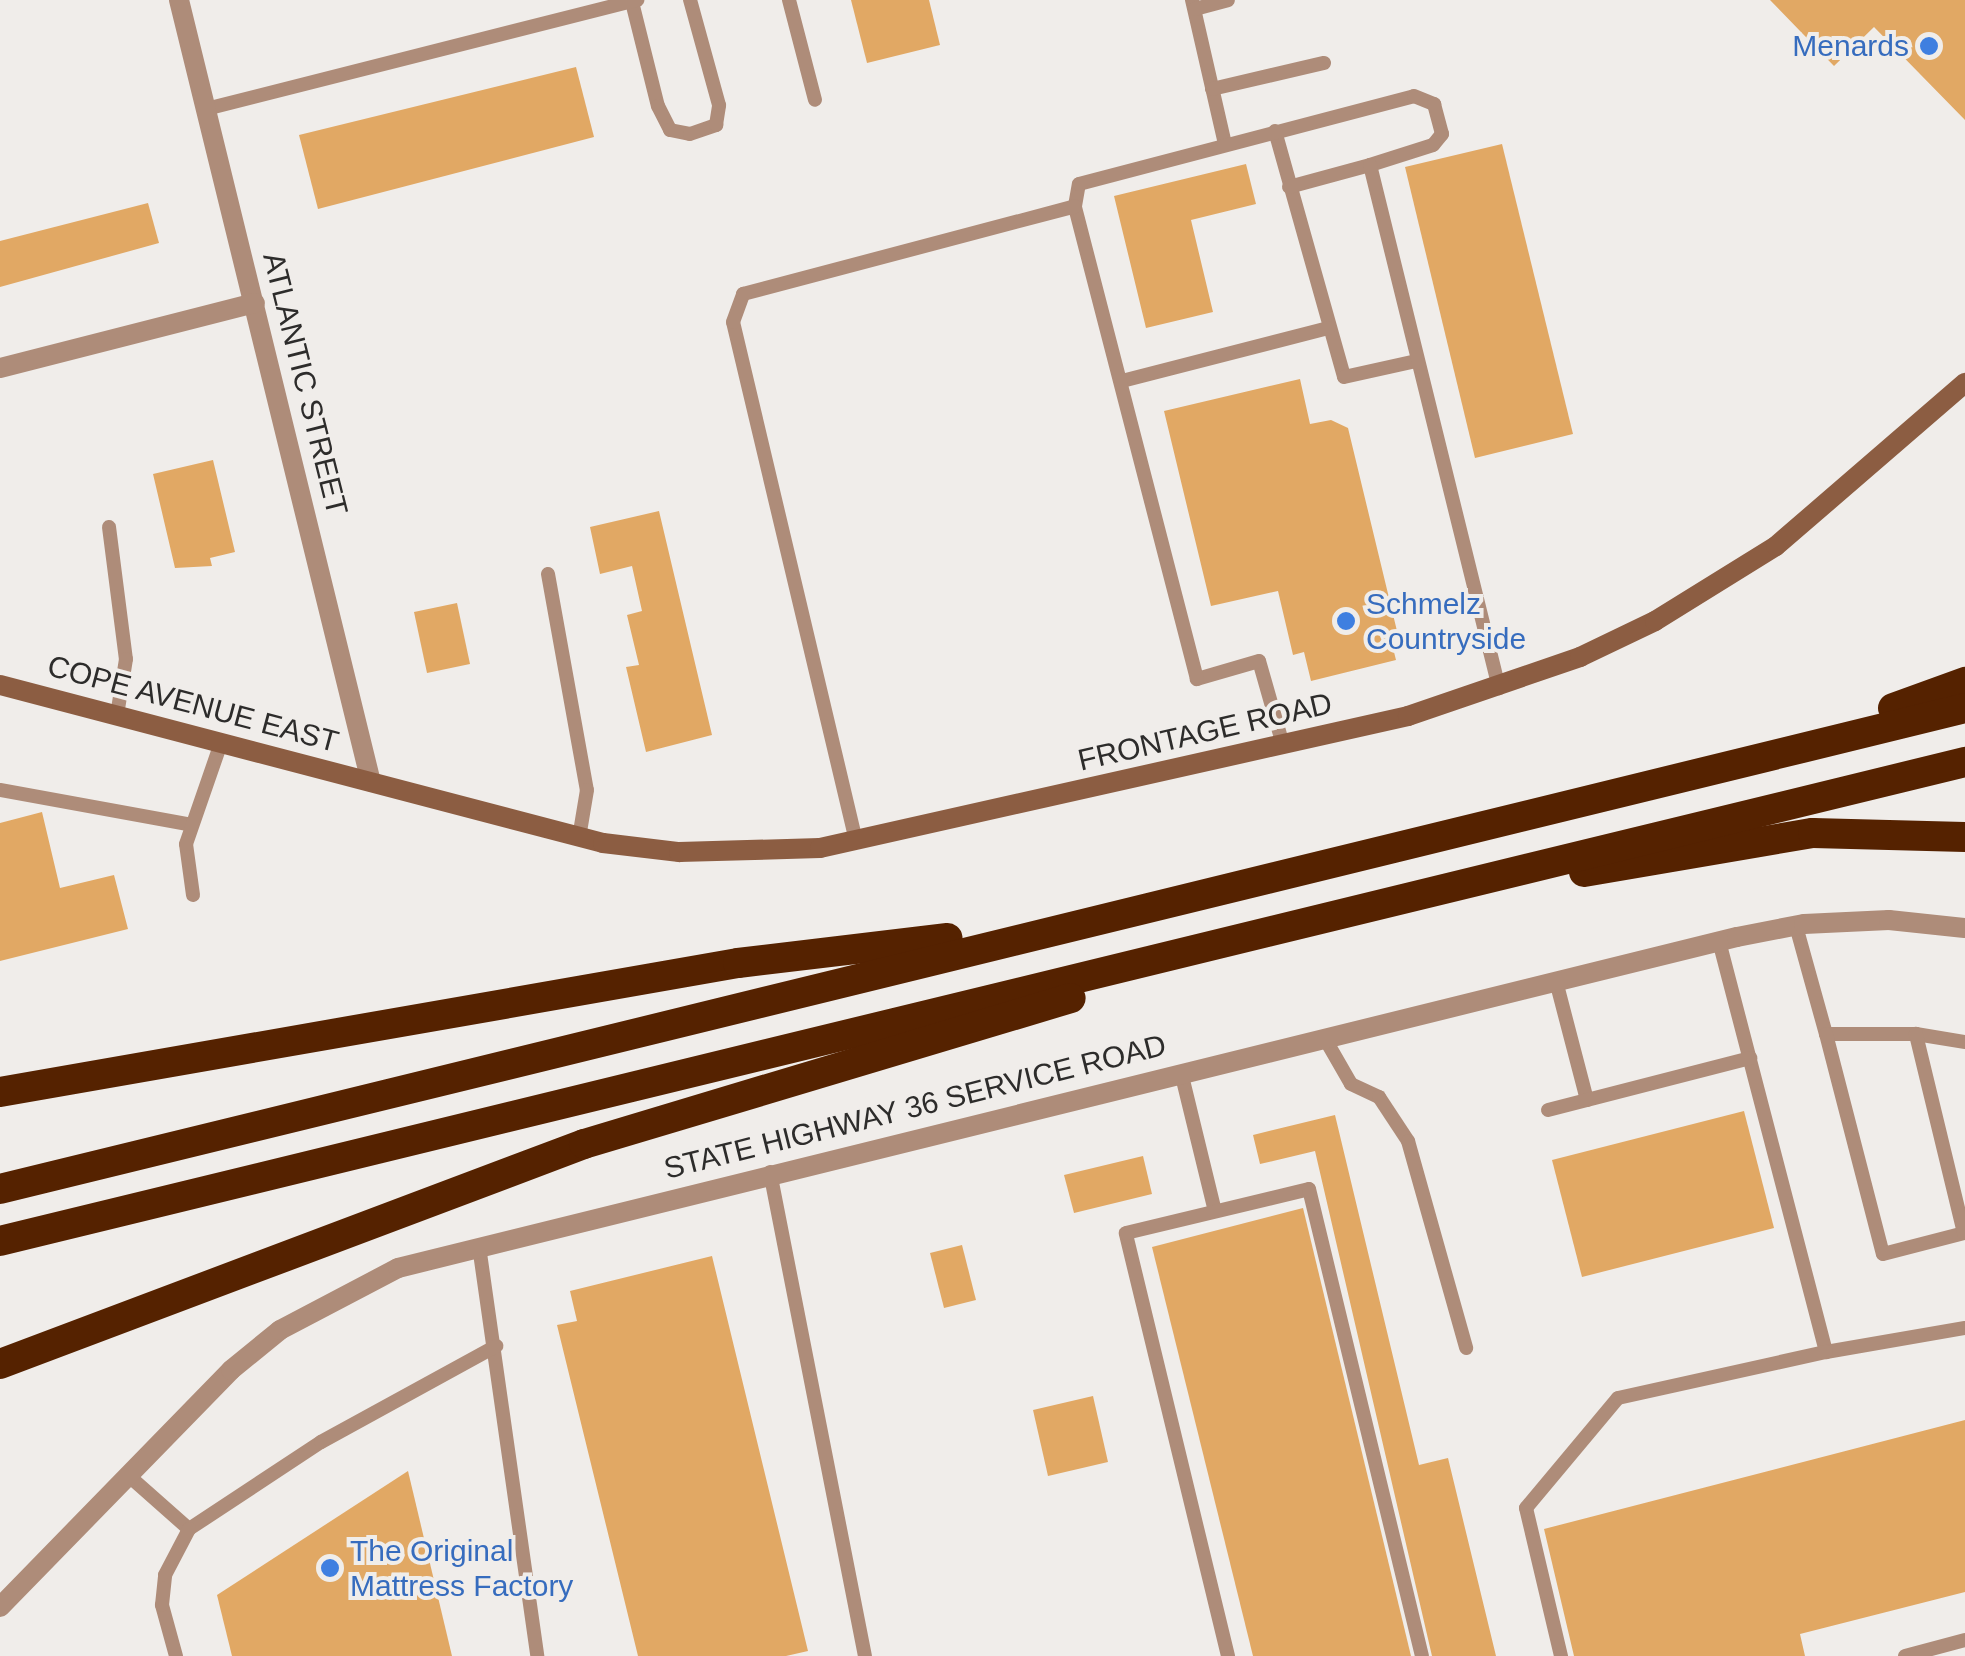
<!DOCTYPE html>
<html>
<head>
<meta charset="utf-8">
<style>
	body { margin:0 }
	#map { position:relative; width:1965px; height:1656px; overflow:hidden; background:#f0edea; font-family:Helvetica,sans-serif }
	div>[style] { position:absolute }
	.building>* { inset:0; background:#e1a864 }
	.lane>* { height:14px; margin:-7px; padding:0 7px; transform-origin:7px; border-radius:7px; background:#ae8c79 }
	.street>* { height:20px; margin:-10px; padding:0 10px; transform-origin:10px; border-radius:10px; background:#ae8c79 }
	.secondary>* { height:20px; margin:-10px; padding:0 10px; transform-origin:10px; border-radius:10px; background:#8c5d42 }
	.highway>* { height:30px; margin:-15px; padding:0 15px; transform-origin:15px; border-radius:15px; background:#520 }
	.dots>* { width:28px; height:28px; translate:-50% -50%; box-sizing:border-box; border:5px solid #f0edea; border-radius:50% }
	span { translate:-50% -50%; white-space:nowrap; text-align:center; line-height:1.15; -webkit-text-stroke:8px #f0edea; paint-order:stroke }
	.shop-label { font-size:30px; color:#366cbe }
	.right { translate:-100% -50%; text-align:right }
	.left { translate:0 -50%; text-align:left }
	.street-label { font-size:30px; color:#2d2c2b }
</style>
</head>
<body>
<div id="map">
	<div class="building">
		<i style="clip-path:polygon(851px 0,929px 0,940px 45px,867px 63px)"></i>
		<i style="clip-path:polygon(1770px 0,1965px 0,1965px 120px,1874px 27px,1834px 66px)"></i>
		<i style="clip-path:polygon(576px 67px,594px 137px,318px 209px,299px 135px)"></i>
		<i style="clip-path:polygon(1502px 144px,1573px 434px,1475px 458px,1405px 167px)"></i>
		<i style="clip-path:polygon(1246px 164px,1256px 204px,1191px 220px,1213px 312px,1146px 328px,1114px 196px)"></i>
		<i style="clip-path:polygon(148px 203px,159px 243px,0 287px,0 241px)"></i>
		<i style="clip-path:polygon(1300px 379px,1310px 424px,1331px 420px,1348px 428px,1397px 631px,1389px 632px,1396px 660px,1311px 681px,1304px 652px,1293px 655px,1278px 591px,1211px 606px,1164px 411px)"></i>
		<i style="clip-path:polygon(213px 460px,235px 552px,210px 558px,212px 566px,175px 568px,153px 474px)"></i>
		<i style="clip-path:polygon(659px 511px,712px 735px,646px 752px,626px 667px,639px 665px,627px 615px,642px 611px,632px 566px,600px 574px,590px 527px)"></i>
		<i style="clip-path:polygon(457px 603px,470px 664px,427px 673px,414px 612px)"></i>
		<i style="clip-path:polygon(42px 812px,60px 888px,114px 875px,128px 929px,0 961px,0 823px)"></i>
		<i style="clip-path:polygon(1744px 1111px,1774px 1228px,1582px 1277px,1552px 1160px)"></i>
		<i style="clip-path:polygon(1335px 1115px,1419px 1465px,1448px 1458px,1496px 1656px,1432px 1656px,1315px 1151px,1260px 1164px,1253px 1135px)"></i>
		<i style="clip-path:polygon(1143px 1156px,1152px 1194px,1074px 1213px,1064px 1175px)"></i>
		<i style="clip-path:polygon(1303px 1208px,1411px 1656px,1253px 1656px,1152px 1247px)"></i>
		<i style="clip-path:polygon(962px 1245px,976px 1300px,944px 1308px,930px 1253px)"></i>
		<i style="clip-path:polygon(712px 1256px,808px 1651px,786px 1656px,638px 1656px,557px 1325px,577px 1321px,570px 1291px)"></i>
		<i style="clip-path:polygon(1093px 1396px,1108px 1462px,1048px 1476px,1033px 1410px)"></i>
		<i style="clip-path:polygon(1965px 1420px,1965px 1592px,1800px 1634px,1805px 1656px,1574px 1656px,1544px 1529px)"></i>
		<i style="clip-path:polygon(408px 1471px,452px 1656px,232px 1656px,217px 1595px)"></i>
	</div>
	<div class="lane">
		<i style="left:789px;top:0;width:103px;rotate:75.4deg"></i>
		<i style="left:1192px;top:0;width:148px;rotate:77.1deg"></i>
		<i style="left:632px;top:2px;width:107px;rotate:76deg"></i>
		<i style="left:658px;top:106px;width:27px;rotate:63deg"></i>
		<i style="left:670px;top:130px;width:20px;rotate:11deg"></i>
		<i style="left:690px;top:134px;width:28px;rotate:-19deg"></i>
		<i style="left:716px;top:125px;width:20px;rotate:-81deg"></i>
		<i style="left:719px;top:105px;width:109px;rotate:-105.4deg"></i>
		<i style="left:1195px;top:9px;width:34px;rotate:-15deg"></i>
		<i style="left:1212px;top:89px;width:115px;rotate:-13.1deg"></i>
		<i style="left:206px;top:109px;width:445px;rotate:-14.2deg"></i>
		<i style="left:1275px;top:131px;width:255px;rotate:74.3deg"></i>
		<i style="left:1344px;top:377px;width:74px;rotate:-12.5deg"></i>
		<i style="left:1289px;top:187px;width:84px;rotate:-15.2deg"></i>
		<i style="left:1122px;top:381px;width:213px;rotate:-14.4deg"></i>
		<i style="left:109px;top:527px;width:133px;rotate:82.7deg"></i>
		<i style="left:126px;top:659px;width:57px;rotate:99.1deg"></i>
		<i style="left:548px;top:574px;width:219px;rotate:79.8deg"></i>
		<i style="left:587px;top:790px;width:49px;rotate:99.5deg"></i>
		<i style="left:1283px;top:745px;width:87px;rotate:-105.9deg"></i>
		<i style="left:1259px;top:661px;width:65px;rotate:163.8deg"></i>
		<i style="left:1197px;top:679px;width:488px;rotate:-104.5deg"></i>
		<i style="left:1075px;top:206px;width:22px;rotate:-80deg"></i>
		<i style="left:1079px;top:184px;width:346px;rotate:-14.7deg"></i>
		<i style="left:1414px;top:96px;width:22px;rotate:22deg"></i>
		<i style="left:1434px;top:104px;width:31px;rotate:75deg"></i>
		<i style="left:1442px;top:134px;width:14px;rotate:129deg"></i>
		<i style="left:1433px;top:145px;width:66px;rotate:162.4deg"></i>
		<i style="left:1370px;top:165px;width:539px;rotate:76.14deg"></i>
		<i style="left:0;top:790px;width:195px;rotate:10.3deg"></i>
		<i style="left:856px;top:841px;width:533px;rotate:-103.33deg"></i>
		<i style="left:733px;top:322px;width:30px;rotate:-70deg"></i>
		<i style="left:743px;top:294px;width:343px;rotate:-14.8deg"></i>
		<i style="left:193px;top:895px;width:51px;rotate:-97.8deg"></i>
		<i style="left:186px;top:844px;width:107px;rotate:-70.9deg"></i>
		<i style="left:1796px;top:926px;width:112px;rotate:74.5deg"></i>
		<i style="left:1826px;top:1034px;width:90px"></i>
		<i style="left:1916px;top:1034px;width:50px;rotate:9.3deg"></i>
		<i style="left:1719px;top:941px;width:425px;rotate:75.4deg"></i>
		<i style="left:1826px;top:1352px;width:141px;rotate:-9.8deg"></i>
		<i style="left:1556px;top:981px;width:123px;rotate:75.4deg"></i>
		<i style="left:1826px;top:1034px;width:227px;rotate:75.5deg"></i>
		<i style="left:1883px;top:1254px;width:84px;rotate:-14.5deg"></i>
		<i style="left:1964px;top:1233px;width:205px;rotate:-103.6deg"></i>
		<i style="left:1324px;top:1037px;width:54px;rotate:60.1deg"></i>
		<i style="left:1351px;top:1084px;width:31px;rotate:25deg"></i>
		<i style="left:1379px;top:1097px;width:53px;rotate:56.6deg"></i>
		<i style="left:1408px;top:1141px;width:215px;rotate:74.3deg"></i>
		<i style="left:1181px;top:1072px;width:143px;rotate:76.3deg"></i>
		<i style="left:1548px;top:1110px;width:209px;rotate:-14.4deg"></i>
		<i style="left:770px;top:1172px;width:493px;rotate:78.9deg"></i>
		<i style="left:479px;top:1246px;width:414px;rotate:81.9deg"></i>
		<i style="left:129px;top:1476px;width:80px;rotate:41.5deg"></i>
		<i style="left:189px;top:1529px;width:158px;rotate:-33.4deg"></i>
		<i style="left:321px;top:1442px;width:200px;rotate:-28.7deg"></i>
		<i style="left:176px;top:1656px;width:53px;rotate:-105.4deg"></i>
		<i style="left:162px;top:1605px;width:30px;rotate:-84deg"></i>
		<i style="left:165px;top:1575px;width:52px;rotate:-62.4deg"></i>
		<i style="left:1228px;top:1656px;width:435px;rotate:-103.6deg"></i>
		<i style="left:1126px;top:1233px;width:188px;rotate:-13.5deg"></i>
		<i style="left:1309px;top:1189px;width:480px;rotate:76.4deg"></i>
		<i style="left:1561px;top:1656px;width:152px;rotate:-103.3deg"></i>
		<i style="left:1526px;top:1508px;width:143px;rotate:-50.1deg"></i>
		<i style="left:1618px;top:1398px;width:213px;rotate:-12.5deg"></i>
		<i style="left:1905px;top:1656px;width:62px;rotate:-14.9deg"></i>
	</div>
	<div class="street">
		<i style="left:179px;top:0;width:805px;rotate:76.21deg"></i>
		<i style="left:0;top:368px;width:263px;rotate:-14.3deg"></i>
		<i style="left:0;top:1607px;width:331px;rotate:-45.7deg"></i>
		<i style="left:231px;top:1370px;width:63px;rotate:-39.2deg"></i>
		<i style="left:280px;top:1330px;width:133px;rotate:-27.7deg"></i>
		<i style="left:398px;top:1268px;width:1379px;rotate:-13.89deg"></i>
		<i style="left:1737px;top:937px;width:68px;rotate:-11deg"></i>
		<i style="left:1804px;top:924px;width:85px;rotate:-2.7deg"></i>
		<i style="left:1889px;top:920px;width:76px;rotate:6deg"></i>
	</div>
	<div class="secondary">
		<i style="left:0;top:685px;width:623px;rotate:14.68deg"></i>
		<i style="left:603px;top:843px;width:77px;rotate:6.8deg"></i>
		<i style="left:679px;top:852px;width:141px;rotate:-1.6deg"></i>
		<i style="left:820px;top:848px;width:603px;rotate:-12.65deg"></i>
		<i style="left:1408px;top:716px;width:182px;rotate:-18.9deg"></i>
		<i style="left:1580px;top:657px;width:83px;rotate:-25.6deg"></i>
		<i style="left:1655px;top:621px;width:142px;rotate:-31.8deg"></i>
		<i style="left:1776px;top:546px;width:250px;rotate:-40.8deg"></i>
	</div>
	<div class="highway">
		<i style="left:1893px;top:708px;width:77px;rotate:-19.9deg"></i>
		<i style="left:1584px;top:872px;width:232px;rotate:-9.7deg"></i>
		<i style="left:1813px;top:833px;width:152px;rotate:1.5deg"></i>
		<i style="left:0;top:1092px;width:749px;rotate:-9.91deg"></i>
		<i style="left:738px;top:963px;width:211px;rotate:-6.8deg"></i>
		<i style="left:0;top:1189px;width:2023px;rotate:-13.75deg"></i>
		<i style="left:0;top:1241px;width:2023px;rotate:-13.7deg"></i>
		<i style="left:0;top:1364px;width:624px;rotate:-20.64deg"></i>
		<i style="left:584px;top:1144px;width:508px;rotate:-16.69deg"></i>
	</div>
	<div class="dots">
		<i style="left:1929px;top:46px;background:#3f7fe0"></i>
		<i style="left:1346px;top:621px;background:#3f7fe0"></i>
		<i style="left:330px;top:1568px;background:#3f7fe0"></i>
	</div>
	<div class="shop-label">
		<span class="right" style="left:1909px;top:46px">Menards</span>
		<span class="left" style="left:1366px;top:621px">Schmelz<br>Countryside</span>
		<span class="left" style="left:350px;top:1568px">The Original<br>Mattress Factory</span>
	</div>
	<div class="street-label">
		<span style="left:305px;top:384px;rotate:76deg">ATLANTIC STREET</span>
		<span style="left:193px;top:704px;rotate:15deg">COPE AVENUE EAST</span>
		<span style="left:1205px;top:732px;rotate:-13deg">FRONTAGE ROAD</span>
		<span style="left:915px;top:1107px;rotate:-14deg">STATE HIGHWAY 36 SERVICE ROAD</span>
	</div>
</div>
</body>
</html>
